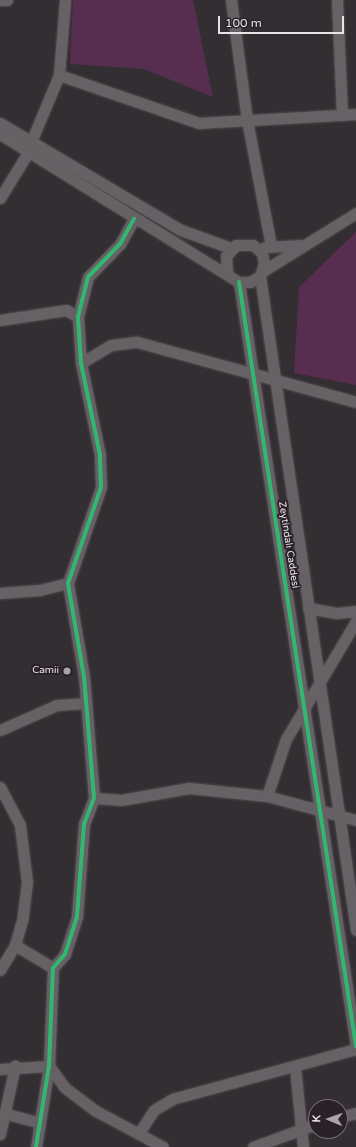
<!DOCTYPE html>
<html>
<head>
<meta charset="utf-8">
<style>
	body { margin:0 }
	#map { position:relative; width:356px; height:1147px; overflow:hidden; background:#332e32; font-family:"Varela Round",sans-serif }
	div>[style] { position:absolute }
	.green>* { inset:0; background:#572e4f }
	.roads { filter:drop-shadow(0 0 1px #504c4f) drop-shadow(0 0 1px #504c4f) }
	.minor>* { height:11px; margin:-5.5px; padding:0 5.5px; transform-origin:5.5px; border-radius:5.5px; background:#656164 }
	.cycleway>* { height:4px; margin:-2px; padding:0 2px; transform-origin:2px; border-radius:2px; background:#33b770 }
	.dots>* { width:11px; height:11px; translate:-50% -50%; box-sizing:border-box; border:2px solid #2b2229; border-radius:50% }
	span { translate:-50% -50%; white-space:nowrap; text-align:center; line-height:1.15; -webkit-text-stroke:4px #2b2229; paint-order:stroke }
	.street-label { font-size:10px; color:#e9e3e8 }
	.poi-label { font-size:10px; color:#e9e3e8 }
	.right { translate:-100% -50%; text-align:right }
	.north { position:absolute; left:308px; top:1099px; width:40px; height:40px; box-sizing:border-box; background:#2b2229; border:1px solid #776f75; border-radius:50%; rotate:272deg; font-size:11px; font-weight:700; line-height:16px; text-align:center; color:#e9e3e8 }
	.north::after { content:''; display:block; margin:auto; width:14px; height:18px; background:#a9a4a8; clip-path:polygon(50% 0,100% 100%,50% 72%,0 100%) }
	.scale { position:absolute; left:218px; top:16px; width:126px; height:18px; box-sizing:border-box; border:2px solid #e9e3e8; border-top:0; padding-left:5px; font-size:12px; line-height:14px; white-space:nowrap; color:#e9e3e8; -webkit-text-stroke:3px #2b2229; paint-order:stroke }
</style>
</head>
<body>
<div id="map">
	<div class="green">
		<i style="clip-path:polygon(73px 0,193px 0,213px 97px,144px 69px,70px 64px)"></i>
		<i style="clip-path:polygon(356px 232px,356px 385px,294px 373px,299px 287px)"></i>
	</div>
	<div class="roads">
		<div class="minor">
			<i style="left:0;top:0;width:7px"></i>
			<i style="left:231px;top:0;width:121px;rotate:82.4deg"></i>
			<i style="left:247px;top:120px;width:128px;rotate:79.2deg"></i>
			<i style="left:337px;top:0;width:115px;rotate:87.5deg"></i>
			<i style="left:59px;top:75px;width:75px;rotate:-85.4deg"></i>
			<i style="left:0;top:123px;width:210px;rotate:30.6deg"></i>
			<i style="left:181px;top:230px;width:53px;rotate:19.8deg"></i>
			<i style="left:0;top:134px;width:281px;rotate:31.8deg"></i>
			<i style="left:239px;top:282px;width:11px"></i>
			<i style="left:250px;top:282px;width:12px;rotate:-31deg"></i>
			<i style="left:260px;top:276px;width:13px;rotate:-72deg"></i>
			<i style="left:264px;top:264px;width:11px;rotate:-100deg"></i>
			<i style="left:262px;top:253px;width:12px;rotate:-138deg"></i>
			<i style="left:253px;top:245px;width:17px;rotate:180deg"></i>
			<i style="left:236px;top:245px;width:15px;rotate:132deg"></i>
			<i style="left:226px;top:256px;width:16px;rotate:86deg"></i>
			<i style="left:31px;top:142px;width:73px;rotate:-67.3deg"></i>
			<i style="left:59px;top:75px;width:148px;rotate:18.9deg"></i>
			<i style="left:199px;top:123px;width:157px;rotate:-3.3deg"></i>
			<i style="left:0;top:198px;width:55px;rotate:-58.3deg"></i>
			<i style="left:265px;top:247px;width:38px;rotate:-3deg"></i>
			<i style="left:263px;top:271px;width:110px;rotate:-31.9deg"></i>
			<i style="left:260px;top:276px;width:661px;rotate:81.65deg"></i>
			<i style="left:239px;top:282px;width:773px;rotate:81.29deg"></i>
			<i style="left:0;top:320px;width:67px;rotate:-8.6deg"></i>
			<i style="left:66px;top:310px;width:14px;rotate:30deg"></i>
			<i style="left:81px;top:363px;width:35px;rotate:-31deg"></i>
			<i style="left:111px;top:345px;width:26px;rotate:-7deg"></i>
			<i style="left:137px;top:342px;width:227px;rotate:15.3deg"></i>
			<i style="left:0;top:593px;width:40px;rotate:-4.3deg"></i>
			<i style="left:40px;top:590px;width:29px;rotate:-14deg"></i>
			<i style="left:308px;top:608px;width:29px;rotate:10deg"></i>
			<i style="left:337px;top:613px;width:19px;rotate:-6deg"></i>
			<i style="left:0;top:730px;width:62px;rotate:-23.7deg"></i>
			<i style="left:57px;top:705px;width:29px;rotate:-4deg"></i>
			<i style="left:0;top:787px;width:43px;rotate:62.2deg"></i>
			<i style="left:20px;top:825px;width:57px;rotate:83deg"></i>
			<i style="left:27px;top:882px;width:35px;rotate:97deg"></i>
			<i style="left:23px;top:917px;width:29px;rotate:106deg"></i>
			<i style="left:15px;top:945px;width:29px;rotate:121deg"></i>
			<i style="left:267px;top:796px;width:60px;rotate:-71.6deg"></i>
			<i style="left:286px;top:739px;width:137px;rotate:-59.3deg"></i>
			<i style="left:94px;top:798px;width:27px;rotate:4deg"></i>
			<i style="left:121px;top:800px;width:69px;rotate:-10deg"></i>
			<i style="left:189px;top:788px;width:78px;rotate:5.9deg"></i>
			<i style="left:267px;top:796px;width:92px;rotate:15.1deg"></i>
			<i style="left:15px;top:945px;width:44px;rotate:31.2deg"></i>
			<i style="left:295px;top:1067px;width:80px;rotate:84.3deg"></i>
			<i style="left:0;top:1069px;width:49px;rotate:-3.5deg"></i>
			<i style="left:49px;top:1066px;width:26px;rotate:54deg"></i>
			<i style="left:64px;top:1087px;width:40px;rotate:37deg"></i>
			<i style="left:96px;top:1111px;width:76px;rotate:28.2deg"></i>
			<i style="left:7px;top:1114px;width:34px;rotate:15deg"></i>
			<i style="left:340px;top:1117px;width:16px;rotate:-14deg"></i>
			<i style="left:139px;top:1133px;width:27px;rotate:-57deg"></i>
			<i style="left:154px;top:1110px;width:21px;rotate:-31deg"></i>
			<i style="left:172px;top:1099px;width:191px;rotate:-15.2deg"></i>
			<i style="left:0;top:1134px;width:70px;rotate:-77.6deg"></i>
			<i style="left:36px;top:1147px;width:82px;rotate:-80.9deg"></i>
			<i style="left:49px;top:1066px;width:98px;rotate:-87.7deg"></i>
			<i style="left:53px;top:968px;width:18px;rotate:-49deg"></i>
			<i style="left:65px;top:954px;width:39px;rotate:-72deg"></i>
			<i style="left:77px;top:917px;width:93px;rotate:-85.7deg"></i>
			<i style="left:84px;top:824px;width:28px;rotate:-69deg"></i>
			<i style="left:94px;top:798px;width:121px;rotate:-94.7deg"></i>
			<i style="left:84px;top:677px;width:95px;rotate:-99.7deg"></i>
			<i style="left:68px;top:583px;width:102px;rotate:-71deg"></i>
			<i style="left:101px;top:487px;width:32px;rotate:-92deg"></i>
			<i style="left:100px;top:455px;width:94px;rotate:-101.7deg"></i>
			<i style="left:81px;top:363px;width:46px;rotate:-93.7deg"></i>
			<i style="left:78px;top:317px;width:41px;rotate:-76deg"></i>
			<i style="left:88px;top:277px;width:46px;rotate:-45.9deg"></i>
			<i style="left:120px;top:244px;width:29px;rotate:-61deg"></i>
			<i style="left:253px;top:1147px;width:67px;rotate:-20.1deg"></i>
		</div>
	</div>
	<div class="cycleway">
		<i style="left:239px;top:282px;width:773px;rotate:81.29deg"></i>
		<i style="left:36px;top:1147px;width:82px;rotate:-80.9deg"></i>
		<i style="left:49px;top:1066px;width:98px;rotate:-87.7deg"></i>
		<i style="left:53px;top:968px;width:18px;rotate:-49deg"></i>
		<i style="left:65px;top:954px;width:39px;rotate:-72deg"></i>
		<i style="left:77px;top:917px;width:93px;rotate:-85.7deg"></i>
		<i style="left:84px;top:824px;width:28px;rotate:-69deg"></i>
		<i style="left:94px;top:798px;width:121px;rotate:-94.7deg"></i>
		<i style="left:84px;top:677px;width:95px;rotate:-99.7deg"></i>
		<i style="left:68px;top:583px;width:102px;rotate:-71deg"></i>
		<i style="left:101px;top:487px;width:32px;rotate:-92deg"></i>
		<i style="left:100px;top:455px;width:94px;rotate:-101.7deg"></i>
		<i style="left:81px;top:363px;width:46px;rotate:-93.7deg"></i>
		<i style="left:78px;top:317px;width:41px;rotate:-76deg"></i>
		<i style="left:88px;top:277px;width:46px;rotate:-45.9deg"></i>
		<i style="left:120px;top:244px;width:29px;rotate:-61deg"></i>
	</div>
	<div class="dots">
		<i style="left:67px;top:671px;background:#a9a4a8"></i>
	</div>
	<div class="street-label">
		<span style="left:288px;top:545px;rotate:81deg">Zeytindalı Caddesi</span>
	</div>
	<div class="poi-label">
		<span class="right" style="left:59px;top:671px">Camii</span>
	</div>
	<div class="north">K</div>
	<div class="scale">100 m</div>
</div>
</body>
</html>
